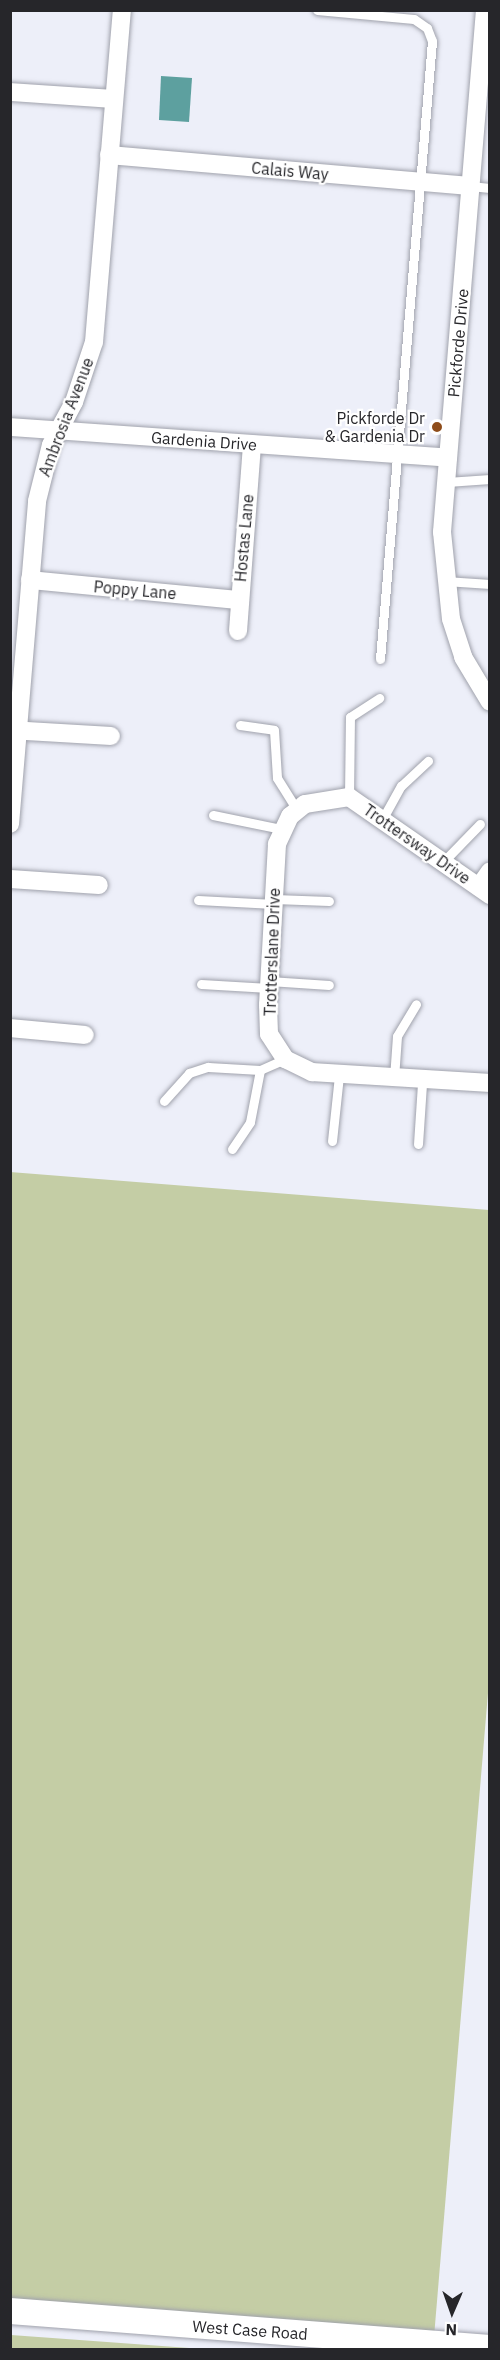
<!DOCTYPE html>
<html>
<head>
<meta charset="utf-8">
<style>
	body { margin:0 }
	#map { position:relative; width:500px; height:2360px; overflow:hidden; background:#edeff9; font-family:"IBM Plex Sans",sans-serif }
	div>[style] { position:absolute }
	.green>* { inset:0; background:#c4cda5 }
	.water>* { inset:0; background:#5da09f }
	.roads { filter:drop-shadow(0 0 2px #a0a2ac) drop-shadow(0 0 2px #a0a2ac) }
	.lane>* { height:9px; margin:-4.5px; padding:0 4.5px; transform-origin:4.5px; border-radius:4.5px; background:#fff }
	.street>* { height:18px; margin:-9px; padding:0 9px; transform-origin:9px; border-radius:9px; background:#fff }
	.secondary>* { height:26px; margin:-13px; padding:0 13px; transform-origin:13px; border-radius:13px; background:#fff }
	.dots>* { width:16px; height:16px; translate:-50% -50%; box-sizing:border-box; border:3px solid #fff; border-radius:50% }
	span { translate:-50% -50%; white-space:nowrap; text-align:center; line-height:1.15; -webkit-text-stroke:4.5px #fff; paint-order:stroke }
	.street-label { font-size:16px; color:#26262a }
	.poi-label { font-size:16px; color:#26262a }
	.right { translate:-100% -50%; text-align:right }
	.frame { position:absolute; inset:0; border:12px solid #26262a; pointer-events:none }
	.north { position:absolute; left:422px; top:2282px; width:60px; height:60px; -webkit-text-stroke:4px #fff; paint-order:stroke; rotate:182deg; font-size:16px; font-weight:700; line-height:24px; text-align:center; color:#26262a }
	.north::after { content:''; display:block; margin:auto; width:21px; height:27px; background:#26262a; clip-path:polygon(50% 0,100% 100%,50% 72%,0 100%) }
</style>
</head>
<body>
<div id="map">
	<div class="green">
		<i style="clip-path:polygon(10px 1172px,489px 1210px,489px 1681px,434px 2337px,11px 2304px)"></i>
		<i style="clip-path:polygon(10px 2335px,11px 2335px,203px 2349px,11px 2349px)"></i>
	</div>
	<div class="water">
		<i style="clip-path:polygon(161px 76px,192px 78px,189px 122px,159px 120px)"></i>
	</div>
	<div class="roads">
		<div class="lane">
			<i style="left:317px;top:10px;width:97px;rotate:5.3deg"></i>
			<i style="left:414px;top:19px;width:16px;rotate:35deg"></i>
			<i style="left:427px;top:28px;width:14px;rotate:69deg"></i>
			<i style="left:432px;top:41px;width:620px;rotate:94.81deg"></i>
			<i style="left:470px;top:186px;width:20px;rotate:6deg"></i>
			<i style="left:447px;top:482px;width:43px;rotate:-4deg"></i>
			<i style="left:445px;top:581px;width:45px;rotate:3.8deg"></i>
			<i style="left:240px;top:725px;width:34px;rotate:8deg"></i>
			<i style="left:274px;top:730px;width:48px;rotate:86.4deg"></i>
			<i style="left:277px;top:778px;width:38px;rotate:58deg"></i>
			<i style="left:349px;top:797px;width:80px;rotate:-89.3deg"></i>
			<i style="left:350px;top:717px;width:35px;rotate:-33deg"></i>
			<i style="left:213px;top:815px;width:69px;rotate:11.6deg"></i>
			<i style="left:383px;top:818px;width:37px;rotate:-61deg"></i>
			<i style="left:401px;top:786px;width:37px;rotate:-43deg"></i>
			<i style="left:443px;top:862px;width:53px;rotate:-45.8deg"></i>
			<i style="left:274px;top:899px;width:55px;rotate:2.1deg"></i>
			<i style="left:198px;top:900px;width:76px;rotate:3deg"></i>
			<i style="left:269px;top:981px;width:60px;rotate:3.8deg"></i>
			<i style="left:201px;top:984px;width:68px;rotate:3.4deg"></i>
			<i style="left:394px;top:1078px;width:42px;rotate:-85.9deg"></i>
			<i style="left:397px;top:1036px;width:37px;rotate:-59deg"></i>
			<i style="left:164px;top:1101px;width:38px;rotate:-48deg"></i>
			<i style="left:189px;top:1073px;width:20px;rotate:-18deg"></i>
			<i style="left:208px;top:1067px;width:52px;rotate:3.3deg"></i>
			<i style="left:260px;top:1070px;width:27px;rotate:-24deg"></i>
			<i style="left:332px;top:1141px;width:66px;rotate:-83.9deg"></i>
			<i style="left:418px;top:1144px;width:61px;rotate:-86.2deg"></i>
			<i style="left:232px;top:1149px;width:32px;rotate:-56deg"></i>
			<i style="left:250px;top:1122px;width:53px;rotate:-79.1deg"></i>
		</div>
		<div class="street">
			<i style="left:485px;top:10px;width:524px;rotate:94.71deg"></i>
			<i style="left:442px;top:532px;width:87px;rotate:84.1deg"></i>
			<i style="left:451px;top:619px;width:40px;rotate:72deg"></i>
			<i style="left:463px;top:657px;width:52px;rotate:59deg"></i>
			<i style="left:10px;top:92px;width:102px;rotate:3.9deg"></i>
			<i style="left:109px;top:155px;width:362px;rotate:4.9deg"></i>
			<i style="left:10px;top:427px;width:439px;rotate:4deg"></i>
			<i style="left:30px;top:580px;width:210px;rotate:5.5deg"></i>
			<i style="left:238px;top:631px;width:187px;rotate:-85.7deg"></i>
			<i style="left:10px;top:730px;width:101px;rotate:3.4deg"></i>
			<i style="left:10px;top:824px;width:324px;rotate:-85.2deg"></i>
			<i style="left:37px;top:501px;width:58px;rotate:-76deg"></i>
			<i style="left:51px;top:445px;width:49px;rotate:-61.9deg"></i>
			<i style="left:74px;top:402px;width:63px;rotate:-71.6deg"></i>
			<i style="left:94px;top:342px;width:333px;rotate:-85.2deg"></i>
			<i style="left:10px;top:879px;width:89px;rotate:3.9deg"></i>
			<i style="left:479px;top:887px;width:19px;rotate:-55deg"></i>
			<i style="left:490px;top:895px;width:172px;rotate:-145.2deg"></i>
			<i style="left:349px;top:797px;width:45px;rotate:171deg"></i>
			<i style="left:305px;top:804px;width:19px;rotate:141deg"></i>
			<i style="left:290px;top:816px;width:31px;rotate:115deg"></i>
			<i style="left:277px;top:844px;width:161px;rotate:93.2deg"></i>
			<i style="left:268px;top:1005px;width:29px;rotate:88deg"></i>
			<i style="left:269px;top:1034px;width:30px;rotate:57deg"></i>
			<i style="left:285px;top:1059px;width:30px;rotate:26deg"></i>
			<i style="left:312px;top:1072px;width:178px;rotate:3.5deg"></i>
			<i style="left:10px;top:1028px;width:75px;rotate:5.3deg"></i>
		</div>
		<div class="secondary">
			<i style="left:10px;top:2311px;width:481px;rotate:4.4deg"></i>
		</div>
	</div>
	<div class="dots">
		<i style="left:437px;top:427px;background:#8e4c1a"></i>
	</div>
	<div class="street-label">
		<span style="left:290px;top:171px;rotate:5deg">Calais Way</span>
		<span style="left:458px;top:343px;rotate:-85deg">Pickforde Drive</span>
		<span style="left:66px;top:417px;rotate:-69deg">Ambrosia Avenue</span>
		<span style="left:204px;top:441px;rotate:4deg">Gardenia Drive</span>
		<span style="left:244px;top:538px;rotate:-85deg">Hostas Lane</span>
		<span style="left:135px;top:590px;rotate:5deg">Poppy Lane</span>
		<span style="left:417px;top:844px;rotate:35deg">Trottersway Drive</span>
		<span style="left:272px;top:952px;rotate:-88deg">Trotterslane Drive</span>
		<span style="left:250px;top:2330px;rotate:4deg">West Case Road</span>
	</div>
	<div class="poi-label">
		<span class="right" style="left:425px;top:427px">Pickforde Dr<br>&amp; Gardenia Dr</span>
	</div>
	<div class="frame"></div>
	<div class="north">N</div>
</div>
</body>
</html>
